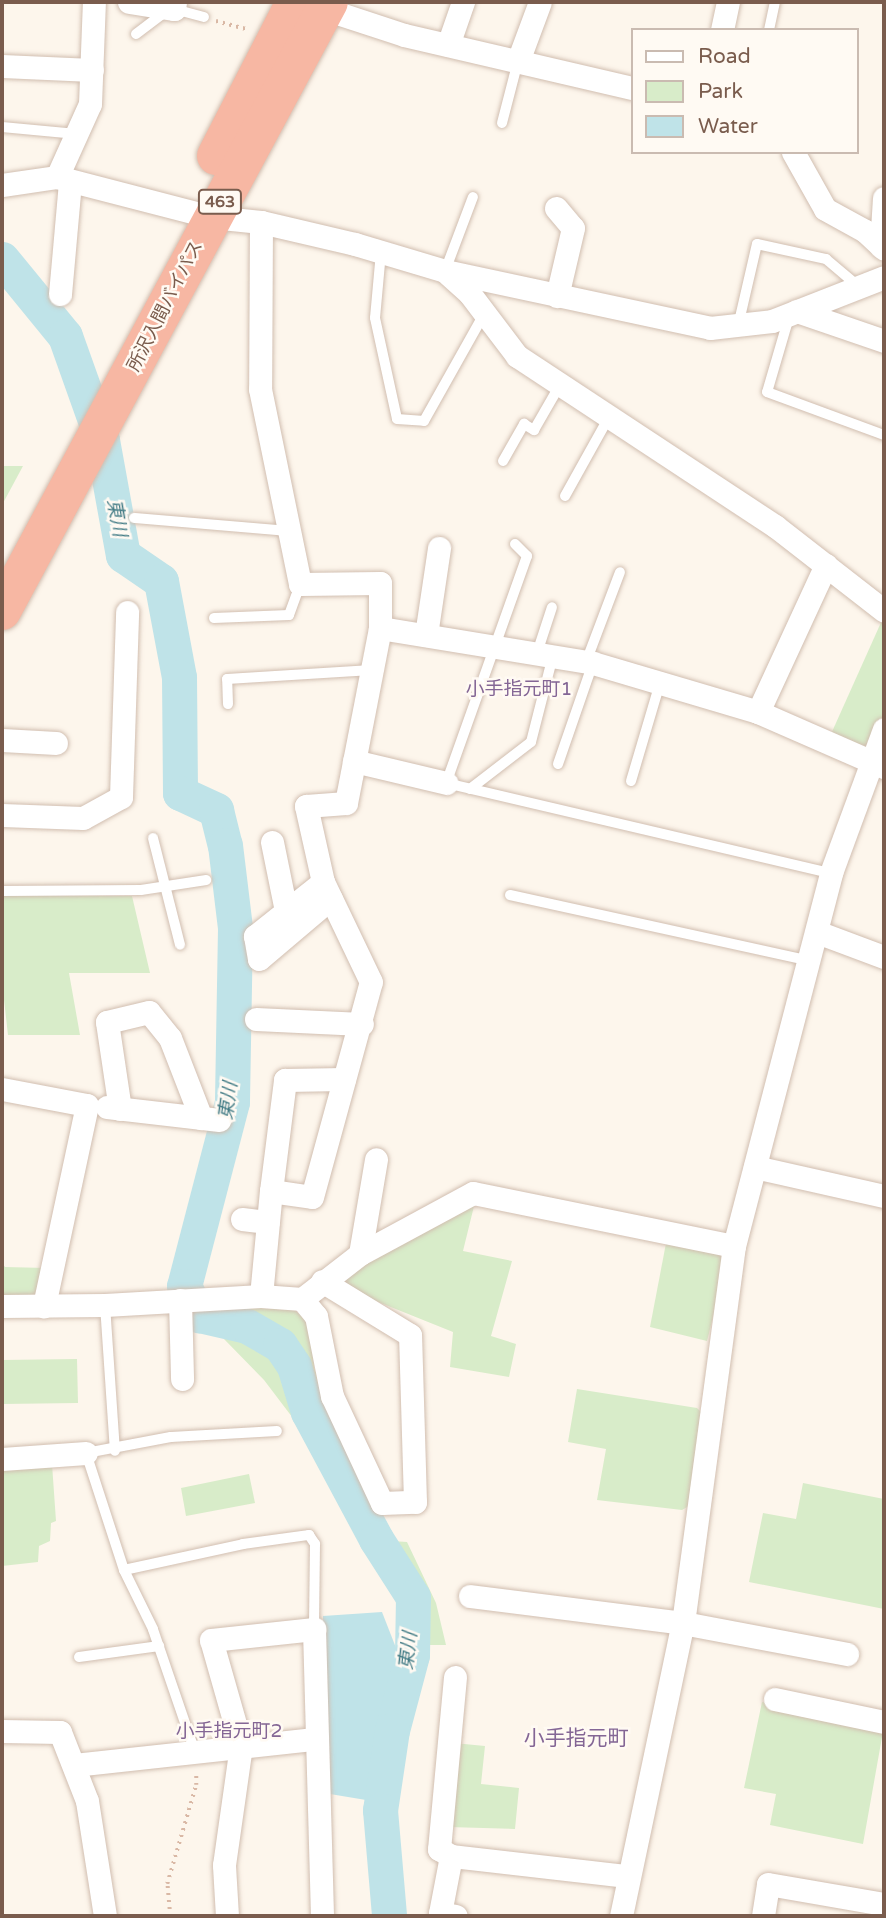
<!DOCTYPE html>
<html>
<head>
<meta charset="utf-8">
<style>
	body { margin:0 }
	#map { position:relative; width:886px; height:1918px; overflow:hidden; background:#fdf6ec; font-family:"Varela Round","Noto Sans JP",sans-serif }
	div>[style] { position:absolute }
	.green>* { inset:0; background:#d8ecc9 }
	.water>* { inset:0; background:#bfe3e8 }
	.river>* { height:35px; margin:-17.5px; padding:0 17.5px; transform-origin:17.5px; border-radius:17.5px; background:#bfe3e8 }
	.path>* { height:3.5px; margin-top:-1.75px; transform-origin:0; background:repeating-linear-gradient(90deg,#d9b8a5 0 2px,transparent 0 7px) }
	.roads { filter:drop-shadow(0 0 2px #d1beb0) drop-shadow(0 0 2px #d1beb0) }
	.lane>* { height:10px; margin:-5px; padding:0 5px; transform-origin:5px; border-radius:5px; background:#fff }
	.street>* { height:23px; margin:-11.5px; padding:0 11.5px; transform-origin:11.5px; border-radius:11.5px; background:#fff }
	.highway>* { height:38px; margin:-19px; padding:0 19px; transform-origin:19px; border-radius:19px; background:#f7b7a3 }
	span { translate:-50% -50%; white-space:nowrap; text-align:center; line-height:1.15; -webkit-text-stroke:5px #fffaf3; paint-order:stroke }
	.shield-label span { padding:2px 5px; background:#fffaf3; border:2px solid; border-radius:5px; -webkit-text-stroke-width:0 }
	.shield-label { font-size:16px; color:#7a5c4d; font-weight:700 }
	.street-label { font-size:18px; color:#7a5c4d }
	.water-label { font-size:19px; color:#437c86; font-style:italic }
	.neighbourhood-label { font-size:19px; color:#846695 }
	.quarter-label { font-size:21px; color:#846695 }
	.frame { position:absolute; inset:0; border:4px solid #7a5c4d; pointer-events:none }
	.legend { position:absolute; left:631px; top:28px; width:228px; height:126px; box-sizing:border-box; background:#fffaf3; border:2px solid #cabbb1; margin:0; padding:9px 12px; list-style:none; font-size:21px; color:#7a5c4d }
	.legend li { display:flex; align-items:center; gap:14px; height:35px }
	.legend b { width:35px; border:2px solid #cabbb1 }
</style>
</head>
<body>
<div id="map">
	<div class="green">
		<i style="clip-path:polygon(2px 466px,23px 466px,2px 505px)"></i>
		<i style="clip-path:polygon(883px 618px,884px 716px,866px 749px,831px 734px)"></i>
		<i style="clip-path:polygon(2px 895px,132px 896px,150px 973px,69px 973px,80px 1035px,8px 1035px,2px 982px)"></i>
		<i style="clip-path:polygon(475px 1202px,463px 1251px,512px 1261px,491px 1336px,516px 1344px,509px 1377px,450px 1367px,453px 1332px,341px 1287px,339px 1276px)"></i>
		<i style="clip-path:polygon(667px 1238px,729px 1253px,707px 1341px,650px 1327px)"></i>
		<i style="clip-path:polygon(2px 1263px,5px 1267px,46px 1268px,40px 1294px,2px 1300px)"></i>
		<i style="clip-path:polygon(225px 1306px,294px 1310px,312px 1324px,314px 1368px,392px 1541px,407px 1542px,436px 1603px,446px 1645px,424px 1645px,399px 1592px,361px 1541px,305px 1434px,264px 1380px,224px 1339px)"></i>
		<i style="clip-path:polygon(77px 1359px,78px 1403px,2px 1404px,2px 1360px)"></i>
		<i style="clip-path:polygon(577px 1389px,697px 1408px,704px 1415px,689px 1506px,682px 1510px,597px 1500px,606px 1449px,568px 1442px)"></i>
		<i style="clip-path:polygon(2px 1464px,52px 1464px,56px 1521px,51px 1523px,50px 1541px,39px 1546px,38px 1562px,2px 1566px)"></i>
		<i style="clip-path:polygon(249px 1474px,255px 1503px,186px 1516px,181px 1488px)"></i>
		<i style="clip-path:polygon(803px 1483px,884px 1499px,884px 1609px,749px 1582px,763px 1513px,796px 1519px)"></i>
		<i style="clip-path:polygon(762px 1702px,884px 1726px,863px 1844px,770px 1825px,776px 1794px,744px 1788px)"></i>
		<i style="clip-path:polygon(454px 1743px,485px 1746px,481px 1784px,519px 1788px,515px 1829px,448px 1827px)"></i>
	</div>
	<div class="water">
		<i style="clip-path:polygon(382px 1612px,398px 1653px,366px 1800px,324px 1793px,323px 1616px)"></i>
	</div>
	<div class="river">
		<i style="left:2px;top:259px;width:99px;rotate:50.7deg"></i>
		<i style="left:65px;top:336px;width:110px;rotate:70.4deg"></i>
		<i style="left:102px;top:440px;width:117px;rotate:79.7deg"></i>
		<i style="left:123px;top:555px;width:46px;rotate:34.4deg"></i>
		<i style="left:161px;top:581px;width:98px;rotate:79.4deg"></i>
		<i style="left:179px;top:677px;width:116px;rotate:89.5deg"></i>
		<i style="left:180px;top:793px;width:40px;rotate:25deg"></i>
		<i style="left:216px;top:810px;width:36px;rotate:76deg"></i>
		<i style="left:225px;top:845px;width:84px;rotate:83.1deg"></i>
		<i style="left:235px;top:928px;width:174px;rotate:91deg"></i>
		<i style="left:232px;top:1102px;width:190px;rotate:104.6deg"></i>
		<i style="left:184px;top:1286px;width:33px;rotate:63deg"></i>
		<i style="left:199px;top:1315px;width:49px;rotate:12.9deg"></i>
		<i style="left:247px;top:1326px;width:38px;rotate:30deg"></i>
		<i style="left:280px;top:1345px;width:25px;rotate:56deg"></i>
		<i style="left:294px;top:1366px;width:48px;rotate:73.1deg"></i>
		<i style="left:308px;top:1412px;width:144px;rotate:61.8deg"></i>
		<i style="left:376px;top:1539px;width:69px;rotate:57.5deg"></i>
		<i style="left:413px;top:1597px;width:58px;rotate:91deg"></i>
		<i style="left:412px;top:1655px;width:78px;rotate:104.9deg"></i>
		<i style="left:392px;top:1730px;width:81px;rotate:98.5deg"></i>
		<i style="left:380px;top:1810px;width:106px;rotate:85.1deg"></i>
	</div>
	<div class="path">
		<i style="left:216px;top:21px;width:34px;rotate:15deg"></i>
		<i style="left:170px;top:1916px;width:32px;rotate:-95deg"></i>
		<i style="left:167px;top:1884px;width:103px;rotate:-73.7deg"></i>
		<i style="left:196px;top:1785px;width:13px;rotate:-90deg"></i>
	</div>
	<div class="roads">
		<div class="lane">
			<i style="left:174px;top:9px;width:31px;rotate:15deg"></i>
			<i style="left:769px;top:30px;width:29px;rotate:-78deg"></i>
			<i style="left:136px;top:34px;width:31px;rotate:-37deg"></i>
			<i style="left:161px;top:15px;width:7px;rotate:-74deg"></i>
			<i style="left:502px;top:123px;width:64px;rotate:-75.5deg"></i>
			<i style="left:2px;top:127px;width:75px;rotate:5.3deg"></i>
			<i style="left:381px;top:252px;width:66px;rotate:95.2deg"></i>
			<i style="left:375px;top:318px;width:103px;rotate:77.7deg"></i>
			<i style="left:397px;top:419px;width:27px;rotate:4deg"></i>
			<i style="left:424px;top:421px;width:123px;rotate:-60.7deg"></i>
			<i style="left:445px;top:271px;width:79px;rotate:-69.3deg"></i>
			<i style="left:789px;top:317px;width:78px;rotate:106.3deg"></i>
			<i style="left:767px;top:392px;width:125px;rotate:20.2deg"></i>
			<i style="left:738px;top:326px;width:84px;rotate:-77deg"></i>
			<i style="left:757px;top:244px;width:71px;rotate:12.3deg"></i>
			<i style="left:826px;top:259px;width:42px;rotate:40.2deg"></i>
			<i style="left:503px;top:461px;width:43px;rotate:-60.4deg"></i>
			<i style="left:524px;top:424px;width:12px;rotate:31deg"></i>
			<i style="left:534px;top:430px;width:54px;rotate:-60.1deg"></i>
			<i style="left:565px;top:496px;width:90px;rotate:-60.9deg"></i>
			<i style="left:134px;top:518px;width:156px;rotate:4.8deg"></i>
			<i style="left:515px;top:544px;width:17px;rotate:45deg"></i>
			<i style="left:527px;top:556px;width:241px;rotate:109.6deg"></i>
			<i style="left:446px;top:783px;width:395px;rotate:13.2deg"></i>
			<i style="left:214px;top:618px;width:75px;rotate:-2.3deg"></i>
			<i style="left:289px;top:615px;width:33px;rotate:-70deg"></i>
			<i style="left:537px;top:653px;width:48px;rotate:-71.9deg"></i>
			<i style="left:586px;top:662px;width:96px;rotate:-69.3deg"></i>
			<i style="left:228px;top:704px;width:25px;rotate:-92deg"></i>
			<i style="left:227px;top:679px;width:145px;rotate:-3.6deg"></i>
			<i style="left:558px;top:764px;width:107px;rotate:-70.9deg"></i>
			<i style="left:631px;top:781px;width:102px;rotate:-73.5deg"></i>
			<i style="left:470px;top:789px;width:77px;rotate:-37.6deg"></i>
			<i style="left:531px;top:742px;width:89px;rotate:-75.7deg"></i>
			<i style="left:153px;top:838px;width:110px;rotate:75.8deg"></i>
			<i style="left:2px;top:891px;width:139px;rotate:-0.4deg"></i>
			<i style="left:141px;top:890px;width:66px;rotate:-8.7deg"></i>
			<i style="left:510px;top:895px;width:306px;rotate:12.4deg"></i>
			<i style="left:105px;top:1305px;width:146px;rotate:86.1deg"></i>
			<i style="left:124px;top:1570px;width:122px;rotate:-12.3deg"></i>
			<i style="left:243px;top:1544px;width:67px;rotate:-7.8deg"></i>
			<i style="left:309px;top:1535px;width:11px;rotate:56deg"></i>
			<i style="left:315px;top:1544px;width:85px;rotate:90.7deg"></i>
			<i style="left:79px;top:1657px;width:81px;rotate:-7.8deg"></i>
			<i style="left:195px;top:1752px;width:130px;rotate:-108.9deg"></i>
			<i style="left:153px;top:1629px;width:66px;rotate:-116.2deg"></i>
			<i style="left:124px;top:1570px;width:123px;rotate:-108deg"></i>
			<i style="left:86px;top:1453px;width:86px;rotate:-10.7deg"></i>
			<i style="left:171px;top:1437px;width:106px;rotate:-3.2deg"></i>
		</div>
		<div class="street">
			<i style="left:129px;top:2px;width:46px;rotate:8.8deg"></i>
			<i style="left:174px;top:9px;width:7px;rotate:-82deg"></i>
			<i style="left:325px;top:9px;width:83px;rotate:18.2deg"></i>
			<i style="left:404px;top:35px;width:234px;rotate:13.1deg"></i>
			<i style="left:722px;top:30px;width:29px;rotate:-78deg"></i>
			<i style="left:448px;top:45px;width:46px;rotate:-70.8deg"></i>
			<i style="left:518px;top:61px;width:63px;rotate:-69.6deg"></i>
			<i style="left:2px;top:66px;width:90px;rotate:2.5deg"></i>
			<i style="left:793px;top:152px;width:65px;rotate:60.7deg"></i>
			<i style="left:825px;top:209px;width:46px;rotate:28.8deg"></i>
			<i style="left:865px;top:231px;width:26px;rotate:43deg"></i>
			<i style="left:57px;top:177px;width:80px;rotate:-65.7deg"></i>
			<i style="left:90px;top:104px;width:102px;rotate:-87.8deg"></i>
			<i style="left:2px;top:185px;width:56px;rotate:-8.3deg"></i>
			<i style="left:57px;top:177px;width:160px;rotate:14.5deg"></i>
			<i style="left:212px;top:217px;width:49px;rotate:5.8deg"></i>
			<i style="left:261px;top:222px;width:97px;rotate:13.2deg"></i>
			<i style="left:355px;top:244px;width:94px;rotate:16.7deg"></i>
			<i style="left:445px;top:271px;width:271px;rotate:12.1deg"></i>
			<i style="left:710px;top:328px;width:62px;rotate:-6.4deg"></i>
			<i style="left:772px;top:321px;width:120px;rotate:-21.4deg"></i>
			<i style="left:556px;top:208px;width:26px;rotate:50deg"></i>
			<i style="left:573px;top:228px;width:70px;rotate:103.2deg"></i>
			<i style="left:261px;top:222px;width:167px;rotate:90.3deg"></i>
			<i style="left:260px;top:389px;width:199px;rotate:78.4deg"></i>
			<i style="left:300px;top:584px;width:80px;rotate:-0.7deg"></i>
			<i style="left:380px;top:583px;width:45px;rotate:90deg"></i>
			<i style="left:380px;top:628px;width:216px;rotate:9.3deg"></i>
			<i style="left:593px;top:663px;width:172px;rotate:16.5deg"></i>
			<i style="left:758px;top:712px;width:137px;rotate:23.6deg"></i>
			<i style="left:881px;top:246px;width:48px;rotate:-86.4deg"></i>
			<i style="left:448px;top:274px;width:30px;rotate:42deg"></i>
			<i style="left:470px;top:294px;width:78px;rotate:52.8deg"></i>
			<i style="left:517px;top:356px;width:309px;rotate:33.4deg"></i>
			<i style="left:775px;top:526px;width:138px;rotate:37.9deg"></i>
			<i style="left:60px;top:294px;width:113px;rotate:-84.9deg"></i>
			<i style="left:797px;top:311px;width:92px;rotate:19deg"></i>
			<i style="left:426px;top:635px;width:88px;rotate:-81.5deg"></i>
			<i style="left:758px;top:712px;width:162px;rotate:-65.2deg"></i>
			<i style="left:2px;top:740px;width:54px;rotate:3.2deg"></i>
			<i style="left:354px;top:761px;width:95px;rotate:13.4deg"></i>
			<i style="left:2px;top:815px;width:81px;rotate:2.1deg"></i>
			<i style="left:83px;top:818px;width:43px;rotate:-28.9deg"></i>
			<i style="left:121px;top:797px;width:185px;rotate:-88.1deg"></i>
			<i style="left:272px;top:842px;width:70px;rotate:78.5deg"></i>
			<i style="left:323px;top:882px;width:87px;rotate:141.5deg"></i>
			<i style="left:255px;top:936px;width:23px;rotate:80deg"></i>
			<i style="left:259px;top:959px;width:94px;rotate:-40.3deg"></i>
			<i style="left:817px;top:932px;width:72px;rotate:20.5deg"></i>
			<i style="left:256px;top:1019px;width:106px;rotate:2.7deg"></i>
			<i style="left:2px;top:1089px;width:86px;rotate:10.7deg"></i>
			<i style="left:87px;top:1105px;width:206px;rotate:102.1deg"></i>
			<i style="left:107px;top:1107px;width:113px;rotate:6.6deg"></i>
			<i style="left:120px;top:1109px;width:88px;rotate:-98.5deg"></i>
			<i style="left:107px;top:1022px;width:43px;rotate:-13.4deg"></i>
			<i style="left:149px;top:1012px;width:33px;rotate:51deg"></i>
			<i style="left:170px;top:1038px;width:86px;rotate:68.8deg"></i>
			<i style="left:755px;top:1167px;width:132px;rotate:12.7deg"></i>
			<i style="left:271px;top:1191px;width:112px;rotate:-82.8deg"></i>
			<i style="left:285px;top:1080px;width:59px;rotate:-1deg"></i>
			<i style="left:242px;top:1219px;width:26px;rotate:7deg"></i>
			<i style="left:360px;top:1254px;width:96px;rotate:-80.4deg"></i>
			<i style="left:261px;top:1296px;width:105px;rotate:-84.6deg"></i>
			<i style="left:271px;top:1191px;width:41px;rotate:8.3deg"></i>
			<i style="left:312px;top:1197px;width:223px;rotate:-74.7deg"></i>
			<i style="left:371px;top:982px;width:111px;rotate:-115.6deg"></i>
			<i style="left:323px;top:882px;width:78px;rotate:-102.6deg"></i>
			<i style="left:306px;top:806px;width:40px;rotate:-4.3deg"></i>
			<i style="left:346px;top:803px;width:178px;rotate:-79deg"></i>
			<i style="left:302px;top:1299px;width:22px;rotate:51deg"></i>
			<i style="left:316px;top:1316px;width:82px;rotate:78.7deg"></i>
			<i style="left:332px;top:1396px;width:118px;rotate:65deg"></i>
			<i style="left:382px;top:1503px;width:33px;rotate:-2deg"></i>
			<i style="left:415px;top:1502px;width:167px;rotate:-91.7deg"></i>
			<i style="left:410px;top:1335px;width:103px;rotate:-148.5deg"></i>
			<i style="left:180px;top:1300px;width:79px;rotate:88.5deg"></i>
			<i style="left:2px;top:1306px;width:103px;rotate:-0.6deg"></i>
			<i style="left:105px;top:1305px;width:156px;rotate:-3.3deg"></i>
			<i style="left:261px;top:1296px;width:41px;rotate:4.2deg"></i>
			<i style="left:302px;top:1299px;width:73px;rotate:-37.8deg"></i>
			<i style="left:360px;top:1254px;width:128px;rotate:-28.4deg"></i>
			<i style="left:473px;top:1193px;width:266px;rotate:11.5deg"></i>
			<i style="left:2px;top:1459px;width:84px;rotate:-4.1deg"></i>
			<i style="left:470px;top:1596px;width:215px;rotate:7.2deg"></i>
			<i style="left:683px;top:1623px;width:167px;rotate:10.7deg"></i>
			<i style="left:455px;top:1677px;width:173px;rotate:95.3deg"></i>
			<i style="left:439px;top:1849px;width:14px;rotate:30deg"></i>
			<i style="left:451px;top:1856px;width:58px;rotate:100.9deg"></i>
			<i style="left:440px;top:1913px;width:16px;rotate:11deg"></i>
			<i style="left:775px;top:1699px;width:111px;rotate:11.9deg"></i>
			<i style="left:2px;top:1731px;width:58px;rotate:1deg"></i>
			<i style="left:60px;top:1732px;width:74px;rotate:68.6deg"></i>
			<i style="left:87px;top:1801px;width:116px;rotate:81.1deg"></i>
			<i style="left:74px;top:1765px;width:242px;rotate:-6.2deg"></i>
			<i style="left:451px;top:1856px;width:177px;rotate:6.5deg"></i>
			<i style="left:227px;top:1916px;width:51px;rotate:-93.4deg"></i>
			<i style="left:224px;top:1865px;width:121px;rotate:-81.9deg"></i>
			<i style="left:241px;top:1745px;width:109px;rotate:-105.9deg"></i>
			<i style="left:211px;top:1640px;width:104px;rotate:-6.1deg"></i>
			<i style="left:314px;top:1629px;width:287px;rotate:88.4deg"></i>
			<i style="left:621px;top:1916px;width:299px;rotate:-78.1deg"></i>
			<i style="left:683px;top:1623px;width:380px;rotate:-82.3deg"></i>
			<i style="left:734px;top:1246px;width:385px;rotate:-75.4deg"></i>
			<i style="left:831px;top:873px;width:153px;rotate:-69.8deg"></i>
			<i style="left:763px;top:1916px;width:32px;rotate:-81deg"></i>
			<i style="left:768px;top:1884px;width:118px;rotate:9.8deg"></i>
		</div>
		<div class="highway">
			<i style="left:216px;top:156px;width:173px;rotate:-62.8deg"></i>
			<i style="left:2px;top:611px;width:691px;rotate:-61.77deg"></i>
		</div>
	</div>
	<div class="shield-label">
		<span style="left:220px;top:202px">463</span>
	</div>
	<div class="street-label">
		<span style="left:165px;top:306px;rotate:-63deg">所沢入間バイパス</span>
	</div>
	<div class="water-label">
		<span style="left:116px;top:518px;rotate:80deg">東川</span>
		<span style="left:229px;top:1101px;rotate:-82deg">東川</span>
		<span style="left:409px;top:1651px;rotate:-83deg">東川</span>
	</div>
	<div class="neighbourhood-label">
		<span style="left:519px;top:690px">小手指元町1</span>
		<span style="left:229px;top:1732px">小手指元町2</span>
	</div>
	<div class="quarter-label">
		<span style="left:576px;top:1739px">小手指元町</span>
	</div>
	<div class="frame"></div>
	<ul class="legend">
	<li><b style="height:9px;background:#fff"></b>Road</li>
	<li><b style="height:19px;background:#d8ecc9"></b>Park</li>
	<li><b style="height:19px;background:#bfe3e8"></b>Water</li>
	</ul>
</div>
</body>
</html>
